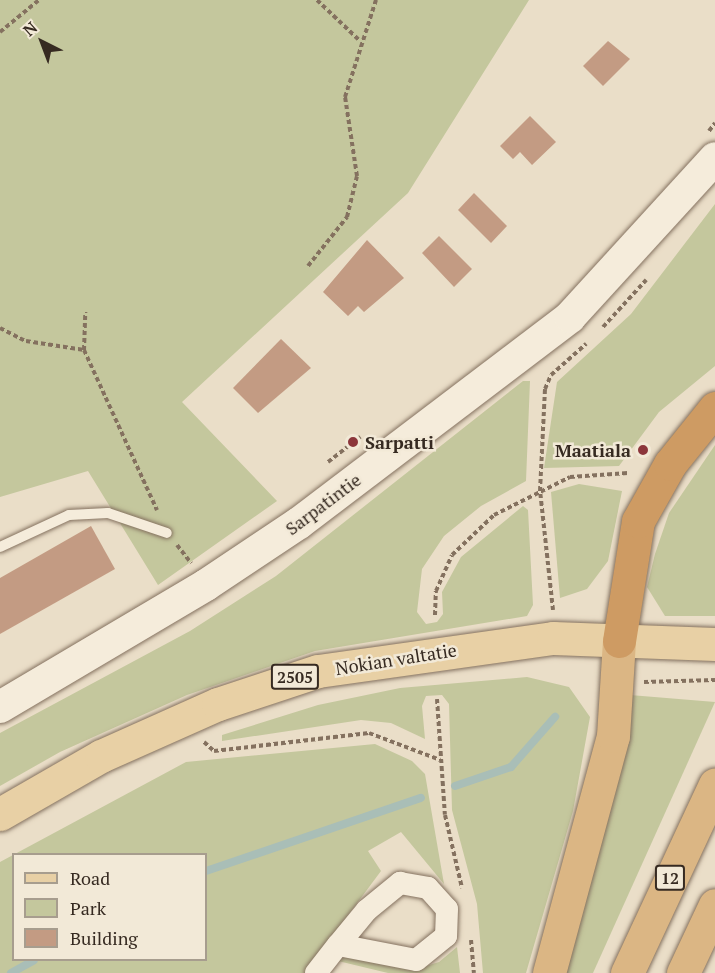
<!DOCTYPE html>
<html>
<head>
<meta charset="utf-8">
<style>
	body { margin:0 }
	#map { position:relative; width:715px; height:973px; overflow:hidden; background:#eadec8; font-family:"PT Serif",serif }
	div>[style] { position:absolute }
	.green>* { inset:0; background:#c4c79d }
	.stream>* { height:8px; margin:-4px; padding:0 4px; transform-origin:4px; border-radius:4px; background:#a9beb7 }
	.building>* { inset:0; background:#c39b83 }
	.path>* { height:4px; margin-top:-2px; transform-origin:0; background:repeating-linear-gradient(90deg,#84715f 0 4.5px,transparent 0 7.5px) }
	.roads { filter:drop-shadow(0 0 2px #84715f) drop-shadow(0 0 2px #84715f) }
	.service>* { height:10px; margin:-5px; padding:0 5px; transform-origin:5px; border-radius:5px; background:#f5ecdb }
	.minor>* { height:22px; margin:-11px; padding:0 11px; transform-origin:11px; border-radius:11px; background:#f5ecdb }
	.secondary>* { height:32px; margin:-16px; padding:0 16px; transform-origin:16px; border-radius:16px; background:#f5ecdb }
	.primary>* { height:33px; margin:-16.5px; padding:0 16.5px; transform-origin:16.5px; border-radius:16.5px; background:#e8d0a5 }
	.trunk>* { height:33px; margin:-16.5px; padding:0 16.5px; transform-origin:16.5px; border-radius:16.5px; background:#dbb684 }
	.motorway>* { height:33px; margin:-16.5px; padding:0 16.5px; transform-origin:16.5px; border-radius:16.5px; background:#ce9b63 }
	.dots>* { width:16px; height:16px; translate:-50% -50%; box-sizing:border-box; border:3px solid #f2e9d7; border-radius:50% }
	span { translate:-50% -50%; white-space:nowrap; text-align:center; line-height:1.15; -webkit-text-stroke:5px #f2e9d7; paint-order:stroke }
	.shield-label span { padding:2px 4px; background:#f2e9d7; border:2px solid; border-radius:4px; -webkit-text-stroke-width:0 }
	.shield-label { font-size:16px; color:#362a21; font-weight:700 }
	.poi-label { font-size:18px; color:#362a21; font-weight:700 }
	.left { translate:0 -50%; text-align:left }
	.right { translate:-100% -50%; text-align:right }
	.street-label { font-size:18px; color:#362a21 }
	.legend { position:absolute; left:12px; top:853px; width:195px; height:108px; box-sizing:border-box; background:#f2e9d7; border:2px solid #a79d8e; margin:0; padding:8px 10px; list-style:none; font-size:18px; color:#362a21 }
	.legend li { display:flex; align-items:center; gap:12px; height:30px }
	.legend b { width:30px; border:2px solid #a79d8e }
	.north { position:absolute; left:12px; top:12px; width:60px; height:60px; -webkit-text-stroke:4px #f2e9d7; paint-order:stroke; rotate:318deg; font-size:16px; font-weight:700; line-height:24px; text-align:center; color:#362a21 }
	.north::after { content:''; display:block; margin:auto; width:21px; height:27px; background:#362a21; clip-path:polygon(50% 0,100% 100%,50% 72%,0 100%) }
</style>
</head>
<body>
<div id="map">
	<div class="green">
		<i style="clip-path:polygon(0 0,529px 0,408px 193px,182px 402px,277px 501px,158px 585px,88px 471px,0 497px)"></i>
		<i style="clip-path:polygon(715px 204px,715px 366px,659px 412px,619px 466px,544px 468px,557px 382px,631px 314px)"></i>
		<i style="clip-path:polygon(523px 381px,530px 381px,526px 481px,481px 506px,444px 536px,422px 569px,417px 612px,426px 624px,437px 622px,443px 614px,442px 592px,461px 557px,523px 506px,528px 510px,533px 605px,527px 616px,315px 651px,187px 695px,60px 752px,0 786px,0 733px,190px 631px,276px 576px)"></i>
		<i style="clip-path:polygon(715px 445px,715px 616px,665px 616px,647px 587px,655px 554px,669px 513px)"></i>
		<i style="clip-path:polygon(579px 484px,622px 491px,608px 561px,587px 589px,560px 598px,551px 492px)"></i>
		<i style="clip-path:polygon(527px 677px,569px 687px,590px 717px,573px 811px,526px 973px,483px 973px,477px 904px,452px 810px,449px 704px,442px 695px,426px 696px,422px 706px,425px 739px,391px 723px,361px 720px,222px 741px,222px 735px,318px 705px,400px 688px)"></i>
		<i style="clip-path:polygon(630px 695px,715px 702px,593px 973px,556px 973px)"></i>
		<i style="clip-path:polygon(evenodd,375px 744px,412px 761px,425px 774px,444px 884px,401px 832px,368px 851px,381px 871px,305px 973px,0 973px,0 862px,186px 762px,375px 744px,14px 854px,206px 854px,206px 960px,14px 960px,14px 854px)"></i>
		<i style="clip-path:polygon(457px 947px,460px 973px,388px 973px,338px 961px,343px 956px,413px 970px,439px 962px)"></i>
	</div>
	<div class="stream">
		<i style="left:455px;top:786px;width:59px;rotate:-18.7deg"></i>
		<i style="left:511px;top:767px;width:67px;rotate:-48.7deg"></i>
		<i style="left:206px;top:871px;width:227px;rotate:-18.8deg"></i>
		<i style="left:11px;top:973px;width:26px;rotate:-29deg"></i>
	</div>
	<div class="building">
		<i style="clip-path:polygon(608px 41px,630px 59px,603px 86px,583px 66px)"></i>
		<i style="clip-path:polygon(530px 116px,556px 142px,532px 165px,520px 152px,513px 159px,500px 146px)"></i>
		<i style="clip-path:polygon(474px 193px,507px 226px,491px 243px,458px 210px)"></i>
		<i style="clip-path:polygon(439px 236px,472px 269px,454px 287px,422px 253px)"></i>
		<i style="clip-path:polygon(367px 240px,404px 278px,364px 312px,358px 306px,348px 316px,323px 292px)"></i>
		<i style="clip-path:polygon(281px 339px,311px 368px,258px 413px,233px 388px)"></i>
		<i style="clip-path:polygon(91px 526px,115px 569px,0 634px,0 578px)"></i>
	</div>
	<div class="path">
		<i style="left:317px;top:0;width:58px;rotate:43.6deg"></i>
		<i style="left:0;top:32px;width:50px;rotate:-39.4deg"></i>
		<i style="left:709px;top:131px;width:10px;rotate:-53deg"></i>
		<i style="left:308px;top:266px;width:63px;rotate:-51.5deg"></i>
		<i style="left:347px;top:217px;width:42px;rotate:-76.3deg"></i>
		<i style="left:357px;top:176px;width:80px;rotate:-98.6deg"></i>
		<i style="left:345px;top:97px;width:102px;rotate:-72.3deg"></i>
		<i style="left:603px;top:327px;width:64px;rotate:-47.5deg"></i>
		<i style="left:0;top:328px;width:29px;rotate:27deg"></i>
		<i style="left:26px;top:341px;width:59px;rotate:8.8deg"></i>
		<i style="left:84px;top:350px;width:176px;rotate:65.5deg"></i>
		<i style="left:84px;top:350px;width:38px;rotate:-88deg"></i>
		<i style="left:328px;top:462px;width:41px;rotate:-38deg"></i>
		<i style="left:177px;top:545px;width:23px;rotate:52deg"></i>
		<i style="left:553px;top:610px;width:120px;rotate:-96.2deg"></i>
		<i style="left:540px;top:491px;width:102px;rotate:-87.2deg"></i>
		<i style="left:545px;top:389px;width:15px;rotate:-67deg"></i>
		<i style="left:551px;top:375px;width:47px;rotate:-41.5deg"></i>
		<i style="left:435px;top:615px;width:24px;rotate:-88deg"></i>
		<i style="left:436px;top:591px;width:39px;rotate:-66deg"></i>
		<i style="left:452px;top:555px;width:58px;rotate:-43.6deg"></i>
		<i style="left:494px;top:515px;width:85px;rotate:-26.6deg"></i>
		<i style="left:570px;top:477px;width:58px;rotate:-3.9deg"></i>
		<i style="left:644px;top:682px;width:71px;rotate:-1.6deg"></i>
		<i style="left:437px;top:699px;width:116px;rotate:86.1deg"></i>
		<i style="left:445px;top:815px;width:75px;rotate:76.9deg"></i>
		<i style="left:204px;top:742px;width:13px;rotate:42deg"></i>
		<i style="left:214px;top:751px;width:156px;rotate:-6.6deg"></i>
		<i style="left:369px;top:733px;width:76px;rotate:20.8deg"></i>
		<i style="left:471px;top:940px;width:33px;rotate:85deg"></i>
	</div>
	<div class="roads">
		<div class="service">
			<i style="left:0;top:547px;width:76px;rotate:-24.9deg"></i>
			<i style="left:69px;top:515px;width:39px;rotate:-3deg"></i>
			<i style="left:108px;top:513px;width:62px;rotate:18.7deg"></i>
		</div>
		<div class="minor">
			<i style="left:316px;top:973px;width:36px;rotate:-52deg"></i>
			<i style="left:338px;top:945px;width:45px;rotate:-50.4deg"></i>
			<i style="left:367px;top:910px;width:43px;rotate:-39.3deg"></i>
			<i style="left:400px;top:883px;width:28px;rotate:10deg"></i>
			<i style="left:428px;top:888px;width:28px;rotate:48deg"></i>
			<i style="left:447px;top:909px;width:27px;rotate:92deg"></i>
			<i style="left:446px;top:936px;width:38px;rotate:141deg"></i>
			<i style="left:416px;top:960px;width:79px;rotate:-169.1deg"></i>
		</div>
		<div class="secondary">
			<i style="left:0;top:707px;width:239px;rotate:-30.6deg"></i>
			<i style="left:206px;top:585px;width:112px;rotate:-33.7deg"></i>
			<i style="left:299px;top:523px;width:340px;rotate:-37.2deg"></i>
			<i style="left:570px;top:317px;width:215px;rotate:-47.6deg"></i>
		</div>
		<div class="primary">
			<i style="left:0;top:814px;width:116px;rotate:-29.9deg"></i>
			<i style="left:101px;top:756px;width:128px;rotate:-24deg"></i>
			<i style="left:218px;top:704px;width:105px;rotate:-18.3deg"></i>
			<i style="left:318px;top:671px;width:237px;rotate:-8deg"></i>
			<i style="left:553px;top:638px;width:162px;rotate:2.1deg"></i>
		</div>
		<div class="trunk">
			<i style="left:549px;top:973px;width:245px;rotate:-74.9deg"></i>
			<i style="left:613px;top:736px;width:95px;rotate:-86.4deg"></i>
			<i style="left:627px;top:973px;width:208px;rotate:-65deg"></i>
			<i style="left:683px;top:973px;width:75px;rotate:-64.8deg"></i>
		</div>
		<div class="motorway">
			<i style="left:619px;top:641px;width:121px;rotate:-81deg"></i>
			<i style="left:638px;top:521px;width:65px;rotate:-60.7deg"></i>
			<i style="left:670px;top:464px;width:72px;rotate:-51.2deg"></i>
		</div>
	</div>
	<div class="dots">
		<i style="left:353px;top:442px;background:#8c363b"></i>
		<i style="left:643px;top:450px;background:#8c363b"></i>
	</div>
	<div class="shield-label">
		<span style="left:295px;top:677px">2505</span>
		<span style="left:670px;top:878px">12</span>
	</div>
	<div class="poi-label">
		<span class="left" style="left:365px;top:442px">Sarpatti</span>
		<span class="right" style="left:631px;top:450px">Maatiala</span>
	</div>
	<div class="street-label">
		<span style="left:323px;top:504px;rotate:-37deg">Sarpatintie</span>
		<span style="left:396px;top:659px;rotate:-9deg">Nokian valtatie</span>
	</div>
	<ul class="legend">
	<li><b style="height:8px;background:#e8d0a5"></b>Road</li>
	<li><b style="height:16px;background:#c4c79d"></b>Park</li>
	<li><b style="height:16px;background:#c39b83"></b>Building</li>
	</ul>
	<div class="north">N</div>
</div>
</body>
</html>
